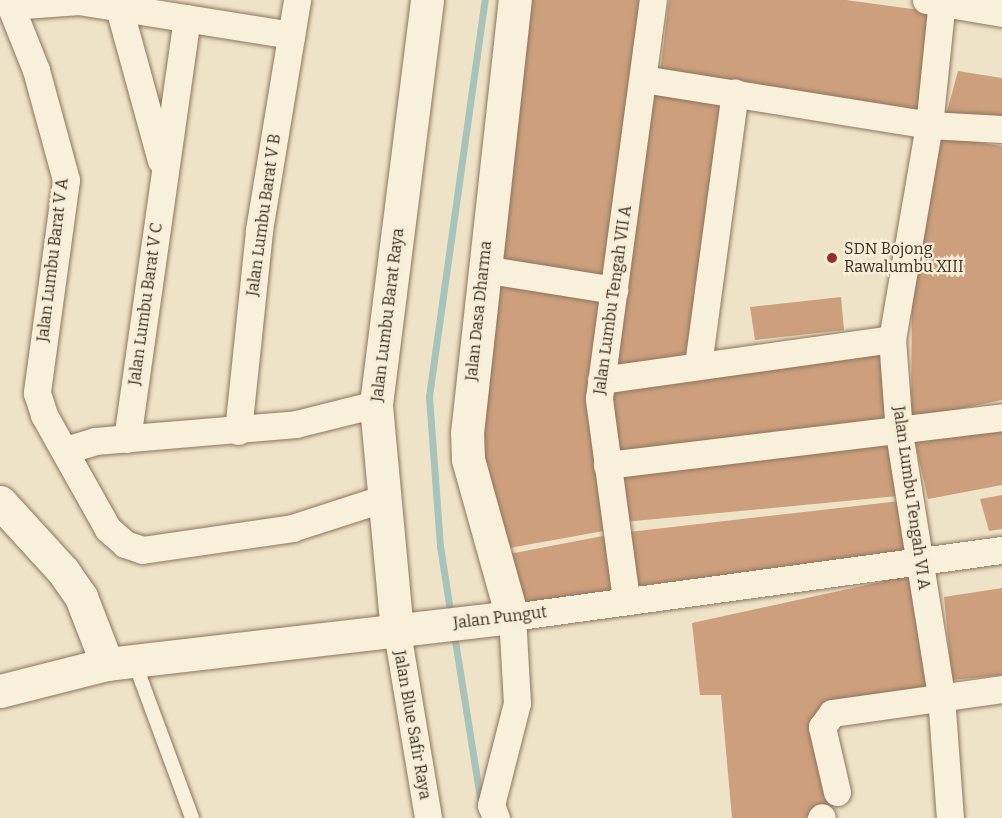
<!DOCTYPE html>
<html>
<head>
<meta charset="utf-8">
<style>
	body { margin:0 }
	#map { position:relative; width:1002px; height:818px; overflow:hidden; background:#efe3c7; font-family:Bitter,serif }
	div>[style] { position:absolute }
	.stream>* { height:7px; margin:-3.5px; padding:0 3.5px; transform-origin:3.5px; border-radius:3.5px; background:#a8c3bb }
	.building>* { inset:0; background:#cd9f7d }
	.roads { filter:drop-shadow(0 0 2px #8b755c) drop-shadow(0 0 2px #8b755c) }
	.service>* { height:14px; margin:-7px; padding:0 7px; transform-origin:7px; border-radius:7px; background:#f9f0db }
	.minor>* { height:27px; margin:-13.5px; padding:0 13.5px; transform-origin:13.5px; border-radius:13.5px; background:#f9f0db }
	.tertiary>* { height:33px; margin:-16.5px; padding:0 16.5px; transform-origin:16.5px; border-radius:16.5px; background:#f9f0db }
	.dots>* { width:16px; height:16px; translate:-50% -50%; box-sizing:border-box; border:3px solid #f6edd7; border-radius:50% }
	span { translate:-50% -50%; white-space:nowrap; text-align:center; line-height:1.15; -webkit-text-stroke:4.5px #f6edd7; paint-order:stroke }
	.street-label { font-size:16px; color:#3b2d20 }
	.poi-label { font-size:16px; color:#3b2d20 }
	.left { translate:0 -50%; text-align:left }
</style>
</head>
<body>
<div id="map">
	<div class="stream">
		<i style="left:451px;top:617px;width:72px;rotate:-98.8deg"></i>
		<i style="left:440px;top:546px;width:150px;rotate:-94.2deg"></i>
		<i style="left:429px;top:396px;width:400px;rotate:-82deg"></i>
		<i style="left:454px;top:634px;width:172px;rotate:81deg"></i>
	</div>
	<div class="building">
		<i style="clip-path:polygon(531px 0,641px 0,603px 279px,499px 261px)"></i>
		<i style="clip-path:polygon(669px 0,846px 0,934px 12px,922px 115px,660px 74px)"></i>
		<i style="clip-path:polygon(958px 71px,1002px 78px,1002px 124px,945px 119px)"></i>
		<i style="clip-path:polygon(653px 91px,722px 103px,691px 358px,611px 370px)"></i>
		<i style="clip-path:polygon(944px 137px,1002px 146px,1002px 400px,911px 419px,912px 281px,932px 150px)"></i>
		<i style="clip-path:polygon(494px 283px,604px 298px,609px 530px,504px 549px,481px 462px)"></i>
		<i style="clip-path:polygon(841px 297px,844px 330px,755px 340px,750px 307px)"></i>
		<i style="clip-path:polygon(884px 348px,892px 425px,614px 453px,608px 388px)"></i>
		<i style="clip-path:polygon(1002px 425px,1002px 485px,928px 499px,915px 442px)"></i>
		<i style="clip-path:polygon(894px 439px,898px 496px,624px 522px,616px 473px)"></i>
		<i style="clip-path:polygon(1002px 495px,1002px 529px,989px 531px,980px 499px)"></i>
		<i style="clip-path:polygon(900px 501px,905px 554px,639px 586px,629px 532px)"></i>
		<i style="clip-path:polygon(608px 535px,614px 594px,516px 610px,509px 554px)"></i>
		<i style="clip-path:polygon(912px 575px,931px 692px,816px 712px,812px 736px,830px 801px,805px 818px,732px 818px,721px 695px,700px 695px,692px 623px)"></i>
		<i style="clip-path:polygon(1002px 588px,1002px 675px,952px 680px,944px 597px)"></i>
	</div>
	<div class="roads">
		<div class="service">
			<i style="left:134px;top:661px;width:167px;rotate:69.7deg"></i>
		</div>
		<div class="minor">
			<i style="left:8px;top:0;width:75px;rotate:68.2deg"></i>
			<i style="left:36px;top:70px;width:114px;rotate:74.7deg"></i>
			<i style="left:66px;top:180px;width:215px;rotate:97.8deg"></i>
			<i style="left:37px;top:393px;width:23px;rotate:72deg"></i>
			<i style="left:44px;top:415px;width:131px;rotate:60.7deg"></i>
			<i style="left:108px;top:529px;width:23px;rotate:41deg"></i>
			<i style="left:125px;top:544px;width:18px;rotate:19deg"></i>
			<i style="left:142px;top:550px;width:152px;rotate:-8.3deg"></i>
			<i style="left:292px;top:528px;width:98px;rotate:-17.9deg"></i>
			<i style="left:926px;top:0;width:77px;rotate:9.7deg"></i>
			<i style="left:942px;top:0;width:126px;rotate:95.9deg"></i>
			<i style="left:929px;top:125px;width:217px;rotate:99.8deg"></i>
			<i style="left:892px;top:339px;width:94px;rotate:85.7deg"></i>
			<i style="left:899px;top:433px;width:266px;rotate:80.9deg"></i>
			<i style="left:941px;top:696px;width:122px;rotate:85.8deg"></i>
			<i style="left:10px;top:6px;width:69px;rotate:-4.1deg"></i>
			<i style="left:79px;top:1px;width:215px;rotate:9.1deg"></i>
			<i style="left:119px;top:8px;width:158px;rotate:74.6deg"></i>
			<i style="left:643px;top:79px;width:290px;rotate:9.1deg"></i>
			<i style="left:929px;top:125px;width:73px;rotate:3.1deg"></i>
			<i style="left:483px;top:269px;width:133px;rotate:9.1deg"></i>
			<i style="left:698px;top:365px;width:275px;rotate:-82.3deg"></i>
			<i style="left:601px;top:380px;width:294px;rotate:-8deg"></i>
			<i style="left:238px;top:431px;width:202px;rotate:-84deg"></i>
			<i style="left:259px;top:230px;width:233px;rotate:-80.6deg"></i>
			<i style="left:127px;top:439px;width:425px;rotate:-81.9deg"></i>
			<i style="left:66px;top:450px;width:30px;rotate:-17deg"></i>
			<i style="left:95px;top:441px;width:202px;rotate:-4.8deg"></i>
			<i style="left:296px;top:424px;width:82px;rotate:-14deg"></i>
			<i style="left:607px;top:465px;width:398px;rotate:-6.9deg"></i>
			<i style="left:626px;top:599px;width:203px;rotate:-97.7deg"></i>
			<i style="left:599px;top:398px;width:402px;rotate:-82.3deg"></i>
			<i style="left:397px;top:632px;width:189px;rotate:80.5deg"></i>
			<i style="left:837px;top:792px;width:67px;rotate:-103deg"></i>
			<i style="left:822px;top:727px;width:17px;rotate:-54deg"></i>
			<i style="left:832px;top:713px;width:172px;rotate:-8deg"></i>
			<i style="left:496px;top:818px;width:14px;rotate:-111deg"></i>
			<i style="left:491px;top:805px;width:105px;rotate:-75.7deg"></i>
			<i style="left:517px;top:703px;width:86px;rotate:-93.3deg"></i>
			<i style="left:512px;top:617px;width:495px;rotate:-7.8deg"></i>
			<i style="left:821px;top:818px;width:1px;rotate:-45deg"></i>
		</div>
		<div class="tertiary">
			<i style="left:0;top:502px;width:93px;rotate:47.6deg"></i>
			<i style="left:63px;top:571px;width:32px;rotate:55deg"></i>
			<i style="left:81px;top:597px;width:72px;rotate:68.8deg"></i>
			<i style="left:397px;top:632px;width:229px;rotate:-95.3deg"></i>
			<i style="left:376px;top:404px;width:407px;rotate:-82.8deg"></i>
			<i style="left:0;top:691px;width:110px;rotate:-14.2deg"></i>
			<i style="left:107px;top:664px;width:408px;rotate:-6.6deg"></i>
			<i style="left:512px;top:617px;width:164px;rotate:-105.6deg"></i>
			<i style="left:468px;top:459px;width:26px;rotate:-92deg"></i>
			<i style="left:467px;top:433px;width:436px;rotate:-83.7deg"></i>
		</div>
	</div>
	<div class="dots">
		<i style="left:832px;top:258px;background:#9a2c2c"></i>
	</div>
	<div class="street-label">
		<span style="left:264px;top:215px;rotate:-82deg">Jalan Lumbu Barat V B</span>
		<span style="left:53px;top:260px;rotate:-83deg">Jalan Lumbu Barat V A</span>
		<span style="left:613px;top:300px;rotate:-82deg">Jalan Lumbu Tengah VII A</span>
		<span style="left:146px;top:304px;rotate:-82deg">Jalan Lumbu Barat V C</span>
		<span style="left:479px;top:311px;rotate:-84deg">Jalan Dasa Dharma</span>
		<span style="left:388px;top:315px;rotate:-83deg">Jalan Lumbu Barat Raya</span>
		<span style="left:911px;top:498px;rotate:82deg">Jalan Lumbu Tengah VI A</span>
		<span style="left:500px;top:618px;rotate:-7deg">Jalan Pungut</span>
		<span style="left:412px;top:725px;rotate:80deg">Jalan Blue Safir Raya</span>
	</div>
	<div class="poi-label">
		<span class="left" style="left:844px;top:258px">SDN Bojong<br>Rawalumbu XIII</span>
	</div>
</div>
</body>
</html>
